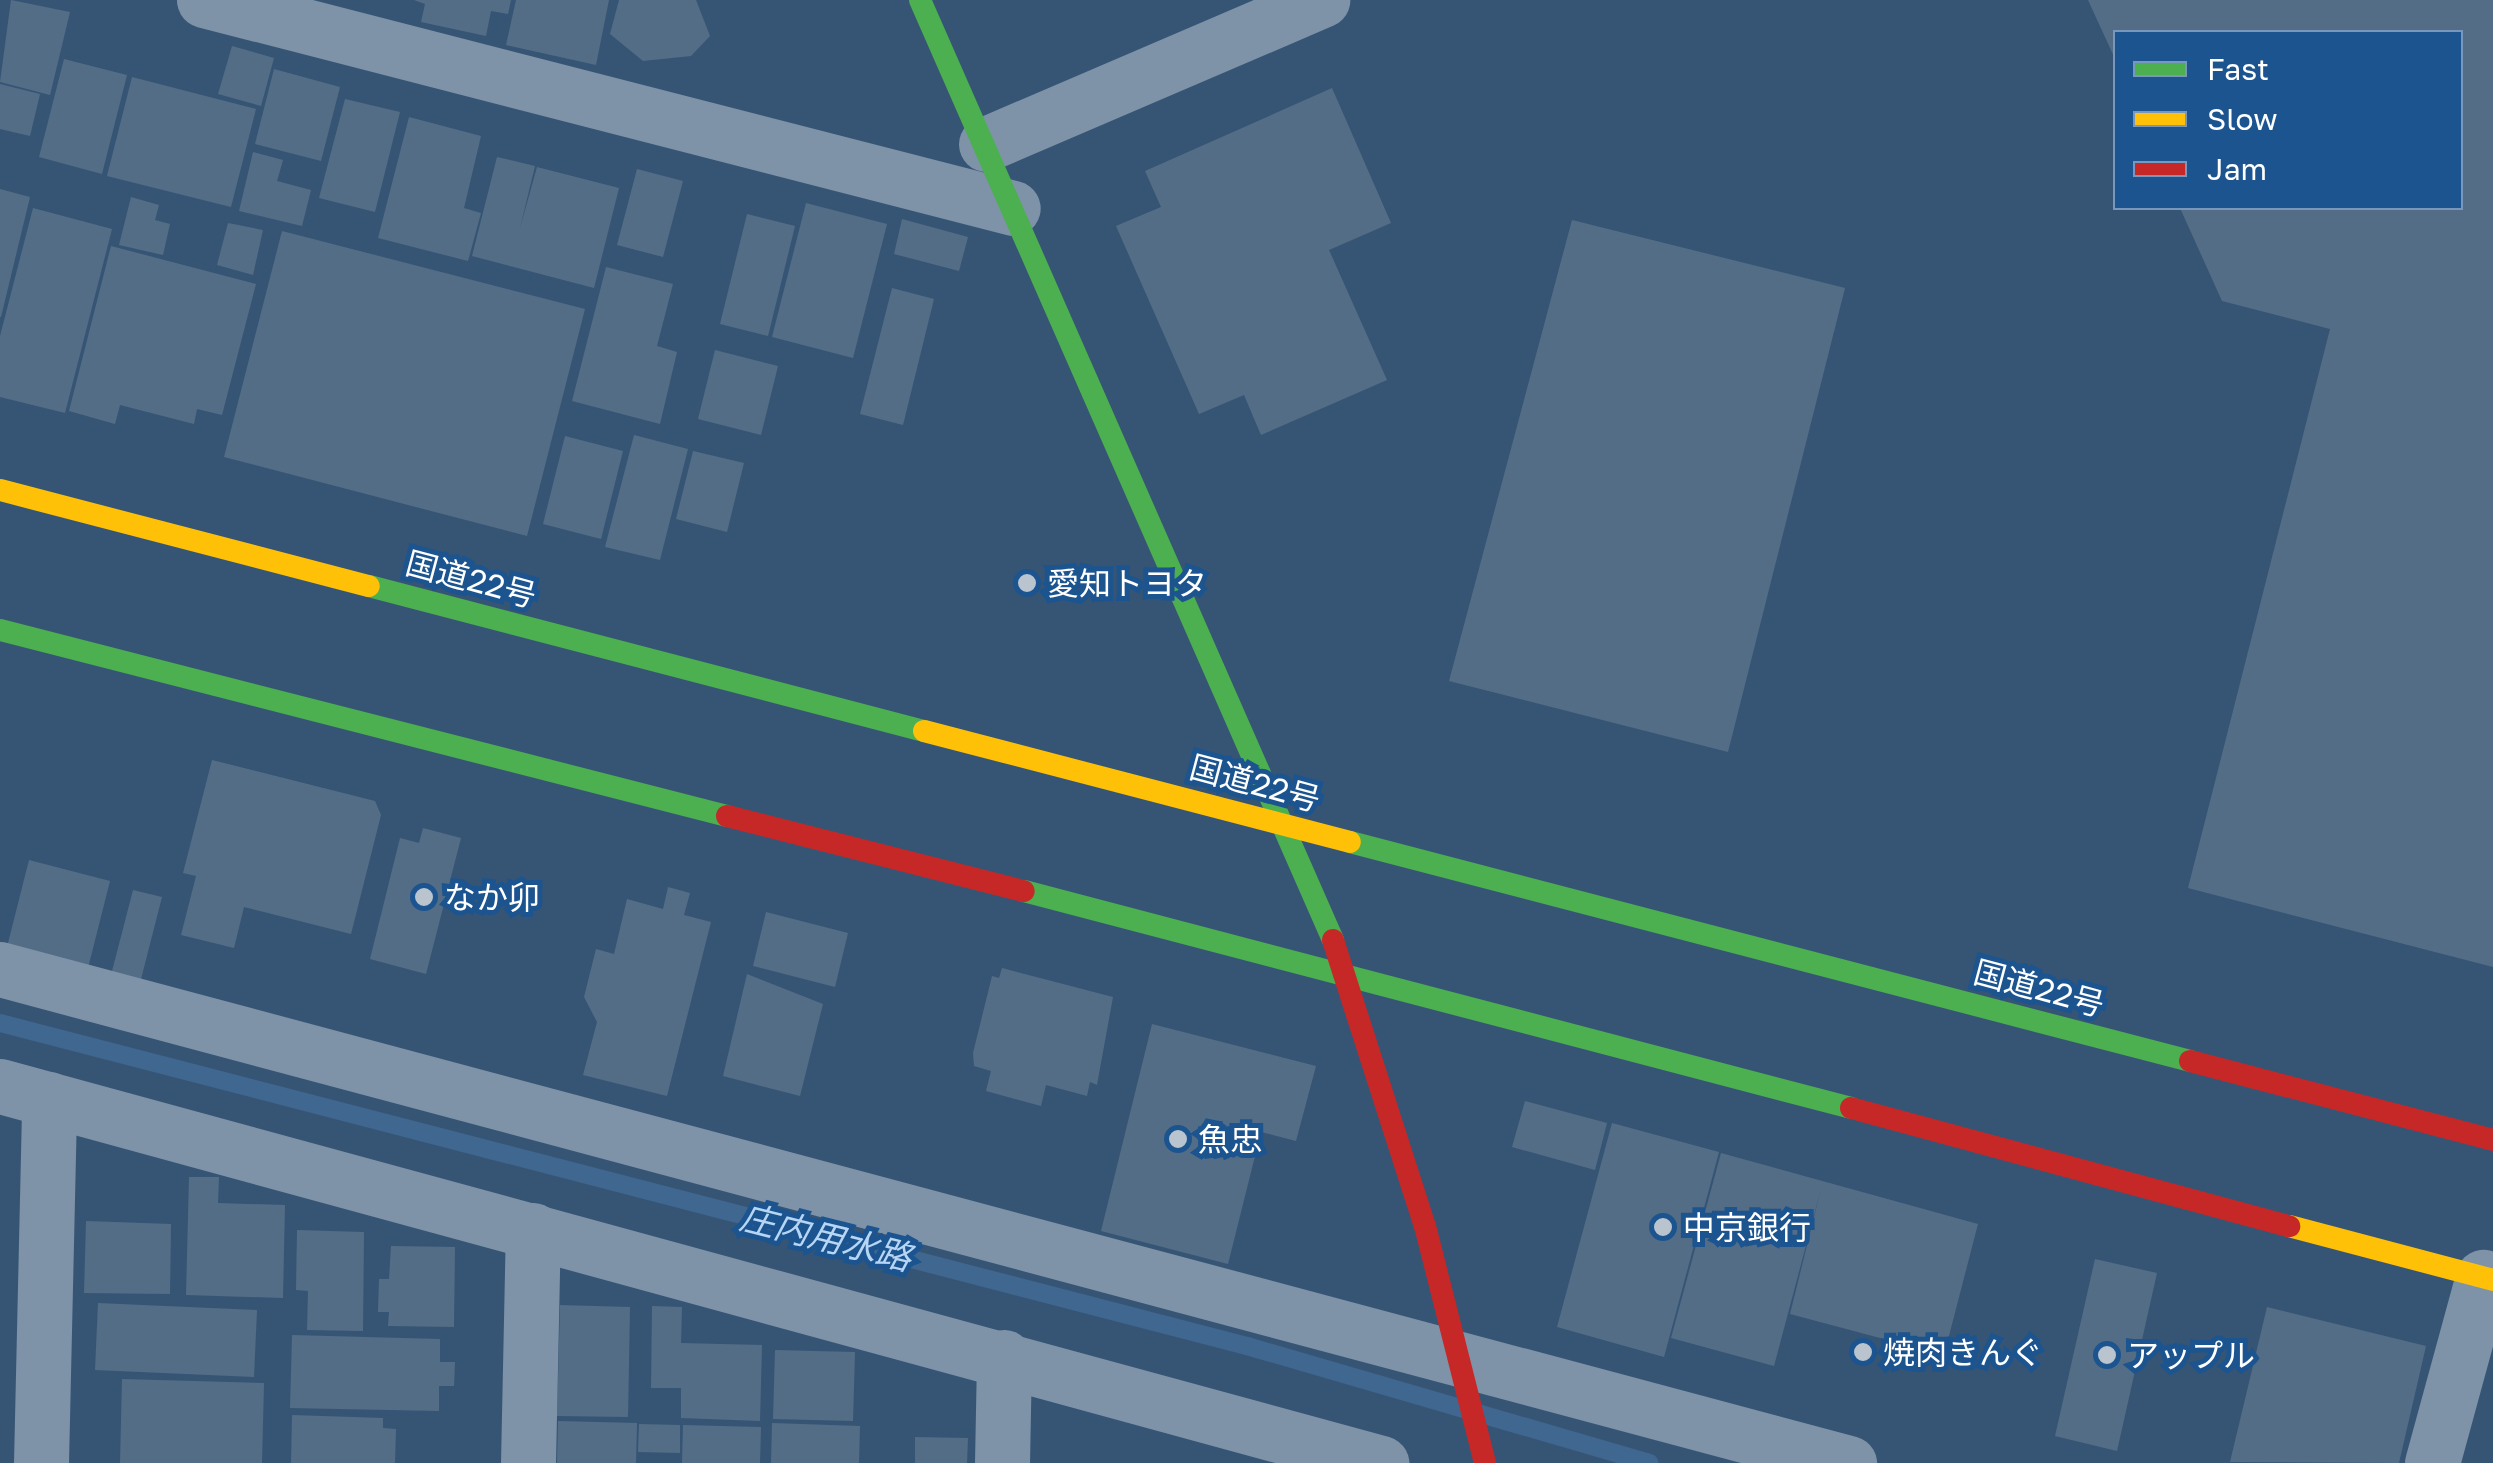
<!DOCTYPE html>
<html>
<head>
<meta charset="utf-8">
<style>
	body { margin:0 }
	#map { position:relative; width:2493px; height:1463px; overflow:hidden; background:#365575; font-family:"Golos Text","Noto Sans JP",sans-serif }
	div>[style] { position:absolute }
	.stream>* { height:18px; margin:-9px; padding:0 9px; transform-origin:9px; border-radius:9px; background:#406790 }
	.building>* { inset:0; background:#546d86 }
	.street>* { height:55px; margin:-27.5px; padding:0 27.5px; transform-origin:27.5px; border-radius:27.5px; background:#7e93a8 }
	.fast>* { height:22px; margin:-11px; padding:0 11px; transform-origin:11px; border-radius:11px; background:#4caf50 }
	.slow>* { height:22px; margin:-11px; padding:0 11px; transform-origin:11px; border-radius:11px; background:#ffc107 }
	.jam>* { height:22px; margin:-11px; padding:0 11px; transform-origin:11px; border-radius:11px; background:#c62828 }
	.dots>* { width:28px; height:28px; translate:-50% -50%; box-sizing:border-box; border:5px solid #1c548f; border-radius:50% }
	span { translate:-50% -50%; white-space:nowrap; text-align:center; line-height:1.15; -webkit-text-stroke:10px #1c548f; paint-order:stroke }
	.street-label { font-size:32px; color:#fff }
	.poi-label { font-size:32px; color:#fff }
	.left { translate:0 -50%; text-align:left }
	.water-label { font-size:35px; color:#b7d6f5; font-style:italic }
	.legend { position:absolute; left:2113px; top:30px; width:350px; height:180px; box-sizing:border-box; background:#1c548f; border:2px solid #7798bc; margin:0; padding:12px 18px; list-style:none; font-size:30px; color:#fff }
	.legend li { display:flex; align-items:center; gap:20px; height:50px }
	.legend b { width:50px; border:2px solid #7798bc }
</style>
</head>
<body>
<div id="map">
	<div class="stream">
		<i style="left:0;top:1023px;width:1288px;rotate:14.52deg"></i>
		<i style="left:1247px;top:1346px;width:419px;rotate:16.2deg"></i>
	</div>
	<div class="building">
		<i style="clip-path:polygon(11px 0,70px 12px,50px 95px,0 82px)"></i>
		<i style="clip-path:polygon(414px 0,511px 0,508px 14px,491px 11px,486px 36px,421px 22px,425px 4px)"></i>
		<i style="clip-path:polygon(516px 0,609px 0,596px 65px,506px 45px)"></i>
		<i style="clip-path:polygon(619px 0,696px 0,710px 36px,691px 56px,643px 61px,610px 34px)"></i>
		<i style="clip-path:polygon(2088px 0,2493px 0,2493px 967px,2188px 888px,2330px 329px,2222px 301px,2180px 208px,2460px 208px,2460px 32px,2116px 32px,2116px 61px)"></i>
		<i style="clip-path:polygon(232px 46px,274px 58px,261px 106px,218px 94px)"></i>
		<i style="clip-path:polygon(64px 59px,127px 75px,102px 174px,39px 157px)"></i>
		<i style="clip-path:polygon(274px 69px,340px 87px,321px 161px,255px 144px)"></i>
		<i style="clip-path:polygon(132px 77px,256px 109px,231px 207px,107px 176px)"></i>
		<i style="clip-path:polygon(0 84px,40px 94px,30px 136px,0 129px)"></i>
		<i style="clip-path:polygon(1332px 88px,1391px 223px,1329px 250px,1387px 380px,1261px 435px,1244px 395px,1199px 414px,1116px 226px,1161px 207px,1145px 171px)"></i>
		<i style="clip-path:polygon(345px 99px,400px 112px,375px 212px,319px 198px)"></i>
		<i style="clip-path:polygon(409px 117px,481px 136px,464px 208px,481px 213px,468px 261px,378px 238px)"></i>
		<i style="clip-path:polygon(253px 152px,283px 160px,277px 181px,311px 190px,302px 226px,239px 211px)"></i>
		<i style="clip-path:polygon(497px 157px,535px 166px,520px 228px,537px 167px,619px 188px,594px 288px,472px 256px)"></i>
		<i style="clip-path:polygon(637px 169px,683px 181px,663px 257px,617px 245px)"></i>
		<i style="clip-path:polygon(0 189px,30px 197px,1px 317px,0 317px)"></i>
		<i style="clip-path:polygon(131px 197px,159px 205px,155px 220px,170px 224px,163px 255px,119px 245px)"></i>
		<i style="clip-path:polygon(806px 203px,887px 224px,853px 358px,772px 337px)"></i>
		<i style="clip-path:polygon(33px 208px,112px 229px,65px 413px,0 397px,0 336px)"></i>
		<i style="clip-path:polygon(747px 214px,795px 226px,768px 336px,720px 324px)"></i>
		<i style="clip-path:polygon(902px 219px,968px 237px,959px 271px,894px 254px)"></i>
		<i style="clip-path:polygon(1572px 220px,1845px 288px,1728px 752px,1449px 681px)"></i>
		<i style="clip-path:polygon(228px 223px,263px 230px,253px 275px,217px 265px)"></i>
		<i style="clip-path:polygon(282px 231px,585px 309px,527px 536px,224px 457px)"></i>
		<i style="clip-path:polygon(111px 246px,256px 284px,222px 415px,197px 409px,194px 424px,120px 405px,115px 424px,69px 411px)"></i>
		<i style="clip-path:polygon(606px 267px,673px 284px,657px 346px,677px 352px,660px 424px,572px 401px)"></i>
		<i style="clip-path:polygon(892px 288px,934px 299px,903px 425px,860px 414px)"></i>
		<i style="clip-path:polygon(715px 350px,778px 366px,761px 435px,698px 419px)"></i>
		<i style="clip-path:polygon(634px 435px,688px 449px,660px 560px,605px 547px)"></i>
		<i style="clip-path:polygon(565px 436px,623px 451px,601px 539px,543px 524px)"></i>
		<i style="clip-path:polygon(693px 451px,744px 463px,727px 532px,676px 519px)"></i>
		<i style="clip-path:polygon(212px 760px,375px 801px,381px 815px,351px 934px,244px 907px,234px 948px,181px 935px,196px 876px,183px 873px)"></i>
		<i style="clip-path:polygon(423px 828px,461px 838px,426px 974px,370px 959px,400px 838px,419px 843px)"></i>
		<i style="clip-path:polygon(29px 860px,110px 881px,88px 968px,7px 947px)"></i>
		<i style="clip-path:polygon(668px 887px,690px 893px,684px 915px,711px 922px,667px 1096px,583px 1075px,597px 1022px,584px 997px,596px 949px,614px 954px,627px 899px,663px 909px)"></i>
		<i style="clip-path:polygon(133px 890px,162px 897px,139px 987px,110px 979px)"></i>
		<i style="clip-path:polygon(766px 912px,848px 933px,835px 987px,753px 966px)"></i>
		<i style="clip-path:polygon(1002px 968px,1113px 997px,1097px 1085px,1090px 1082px,1087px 1096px,1046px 1085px,1041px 1106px,986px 1091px,991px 1071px,974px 1066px,973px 1053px,992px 976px,999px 978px)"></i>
		<i style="clip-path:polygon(747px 974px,823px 1004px,800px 1096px,723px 1076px)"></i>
		<i style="clip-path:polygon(1152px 1024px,1316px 1066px,1296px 1141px,1261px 1132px,1228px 1264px,1101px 1231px)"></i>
		<i style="clip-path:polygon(1525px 1101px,1607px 1123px,1595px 1170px,1512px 1147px)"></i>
		<i style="clip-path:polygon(1612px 1123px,1719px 1152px,1664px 1357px,1557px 1327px)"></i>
		<i style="clip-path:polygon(1721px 1153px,1978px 1224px,1944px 1355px,1790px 1314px,1821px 1189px,1774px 1366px,1671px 1338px)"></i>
		<i style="clip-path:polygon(189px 1177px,219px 1177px,218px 1203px,285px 1205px,283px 1298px,186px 1295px)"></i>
		<i style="clip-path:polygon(86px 1221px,171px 1224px,170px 1294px,84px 1293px)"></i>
		<i style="clip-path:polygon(297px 1230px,364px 1232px,363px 1331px,307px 1330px,308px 1291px,296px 1290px)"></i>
		<i style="clip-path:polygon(391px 1246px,455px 1247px,454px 1327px,388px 1326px,389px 1312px,378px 1312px,379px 1279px,389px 1279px)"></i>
		<i style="clip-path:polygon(2095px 1259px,2157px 1273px,2117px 1451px,2055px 1436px)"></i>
		<i style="clip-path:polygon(98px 1303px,257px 1310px,254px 1377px,95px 1370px)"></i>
		<i style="clip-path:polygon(560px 1305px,630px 1307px,628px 1417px,557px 1416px)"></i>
		<i style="clip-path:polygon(652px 1306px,682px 1307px,681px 1343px,762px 1345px,760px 1421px,681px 1418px,681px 1388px,651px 1388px)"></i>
		<i style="clip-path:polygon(2267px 1307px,2426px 1346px,2399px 1463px,2230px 1462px)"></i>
		<i style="clip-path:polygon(292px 1335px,440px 1339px,440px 1362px,455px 1362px,454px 1386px,439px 1386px,439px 1411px,290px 1408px)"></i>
		<i style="clip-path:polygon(775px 1350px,855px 1352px,853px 1421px,773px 1419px)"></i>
		<i style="clip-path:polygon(122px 1379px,264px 1383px,262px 1463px,120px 1463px)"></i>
		<i style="clip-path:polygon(292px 1415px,383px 1418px,383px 1428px,396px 1429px,395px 1463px,291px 1463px)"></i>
		<i style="clip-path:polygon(558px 1421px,637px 1423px,636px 1463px,557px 1463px)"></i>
		<i style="clip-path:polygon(772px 1423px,860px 1426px,859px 1463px,771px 1463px)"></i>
		<i style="clip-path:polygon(639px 1424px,680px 1425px,680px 1453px,638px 1452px)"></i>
		<i style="clip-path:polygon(683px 1425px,761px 1427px,760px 1463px,682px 1463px)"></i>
		<i style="clip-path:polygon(915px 1437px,968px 1438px,967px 1463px,915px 1463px)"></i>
	</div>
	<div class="street">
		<i style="left:204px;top:0;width:835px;rotate:14.42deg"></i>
		<i style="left:986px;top:144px;width:366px;rotate:-23.2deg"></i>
		<i style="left:0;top:969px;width:1914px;rotate:14.96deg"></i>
		<i style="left:0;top:1086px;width:1432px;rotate:15.27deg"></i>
		<i style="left:41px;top:1463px;width:364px;rotate:-88.7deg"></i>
		<i style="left:528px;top:1463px;width:233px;rotate:-88.8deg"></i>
		<i style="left:1002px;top:1463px;width:106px;rotate:-88.9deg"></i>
		<i style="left:2432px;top:1463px;width:193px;rotate:-74.7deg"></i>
	</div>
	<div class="fast">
		<i style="left:920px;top:0;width:1027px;rotate:66.28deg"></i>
		<i style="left:369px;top:586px;width:574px;rotate:14.64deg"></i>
		<i style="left:0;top:630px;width:750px;rotate:14.35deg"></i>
		<i style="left:1350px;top:842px;width:868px;rotate:14.61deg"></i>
		<i style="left:1024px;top:891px;width:855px;rotate:14.7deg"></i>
	</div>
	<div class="slow">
		<i style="left:0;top:490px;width:381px;rotate:14.6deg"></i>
		<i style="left:924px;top:731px;width:440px;rotate:14.6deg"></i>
		<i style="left:2289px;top:1226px;width:211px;rotate:14.8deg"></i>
	</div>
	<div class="jam">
		<i style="left:727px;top:816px;width:306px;rotate:14.2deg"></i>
		<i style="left:1333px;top:940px;width:300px;rotate:72.2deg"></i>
		<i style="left:1425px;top:1226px;width:244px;rotate:75.8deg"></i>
		<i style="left:2190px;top:1061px;width:313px;rotate:14.6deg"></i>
		<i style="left:1851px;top:1108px;width:454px;rotate:15.1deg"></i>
	</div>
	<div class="dots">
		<i style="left:1027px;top:583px;background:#b9c4cf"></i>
		<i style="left:424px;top:897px;background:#b9c4cf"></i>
		<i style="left:1178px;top:1139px;background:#b9c4cf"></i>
		<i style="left:1663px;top:1227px;background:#b9c4cf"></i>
		<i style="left:1863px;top:1352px;background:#b9c4cf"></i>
		<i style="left:2107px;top:1355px;background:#b9c4cf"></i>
	</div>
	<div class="street-label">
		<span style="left:471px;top:579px;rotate:15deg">国道22号</span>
		<span style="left:1255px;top:783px;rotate:15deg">国道22号</span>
		<span style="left:2039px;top:988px;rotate:15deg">国道22号</span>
	</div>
	<div class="poi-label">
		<span class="left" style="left:1047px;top:583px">愛知トヨタ</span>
		<span class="left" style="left:444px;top:897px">なか卯</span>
		<span class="left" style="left:1198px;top:1139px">魚忠</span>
		<span class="left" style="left:1683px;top:1227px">中京銀行</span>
		<span class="left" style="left:1883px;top:1352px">焼肉きんぐ</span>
		<span class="left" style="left:2127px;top:1355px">アップル</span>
	</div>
	<div class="water-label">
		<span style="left:826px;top:1237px;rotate:14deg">庄内用水路</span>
	</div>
	<ul class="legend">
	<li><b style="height:12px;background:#4caf50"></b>Fast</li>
	<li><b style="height:12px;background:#ffc107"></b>Slow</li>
	<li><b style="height:12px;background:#c62828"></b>Jam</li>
	</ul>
</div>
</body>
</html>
